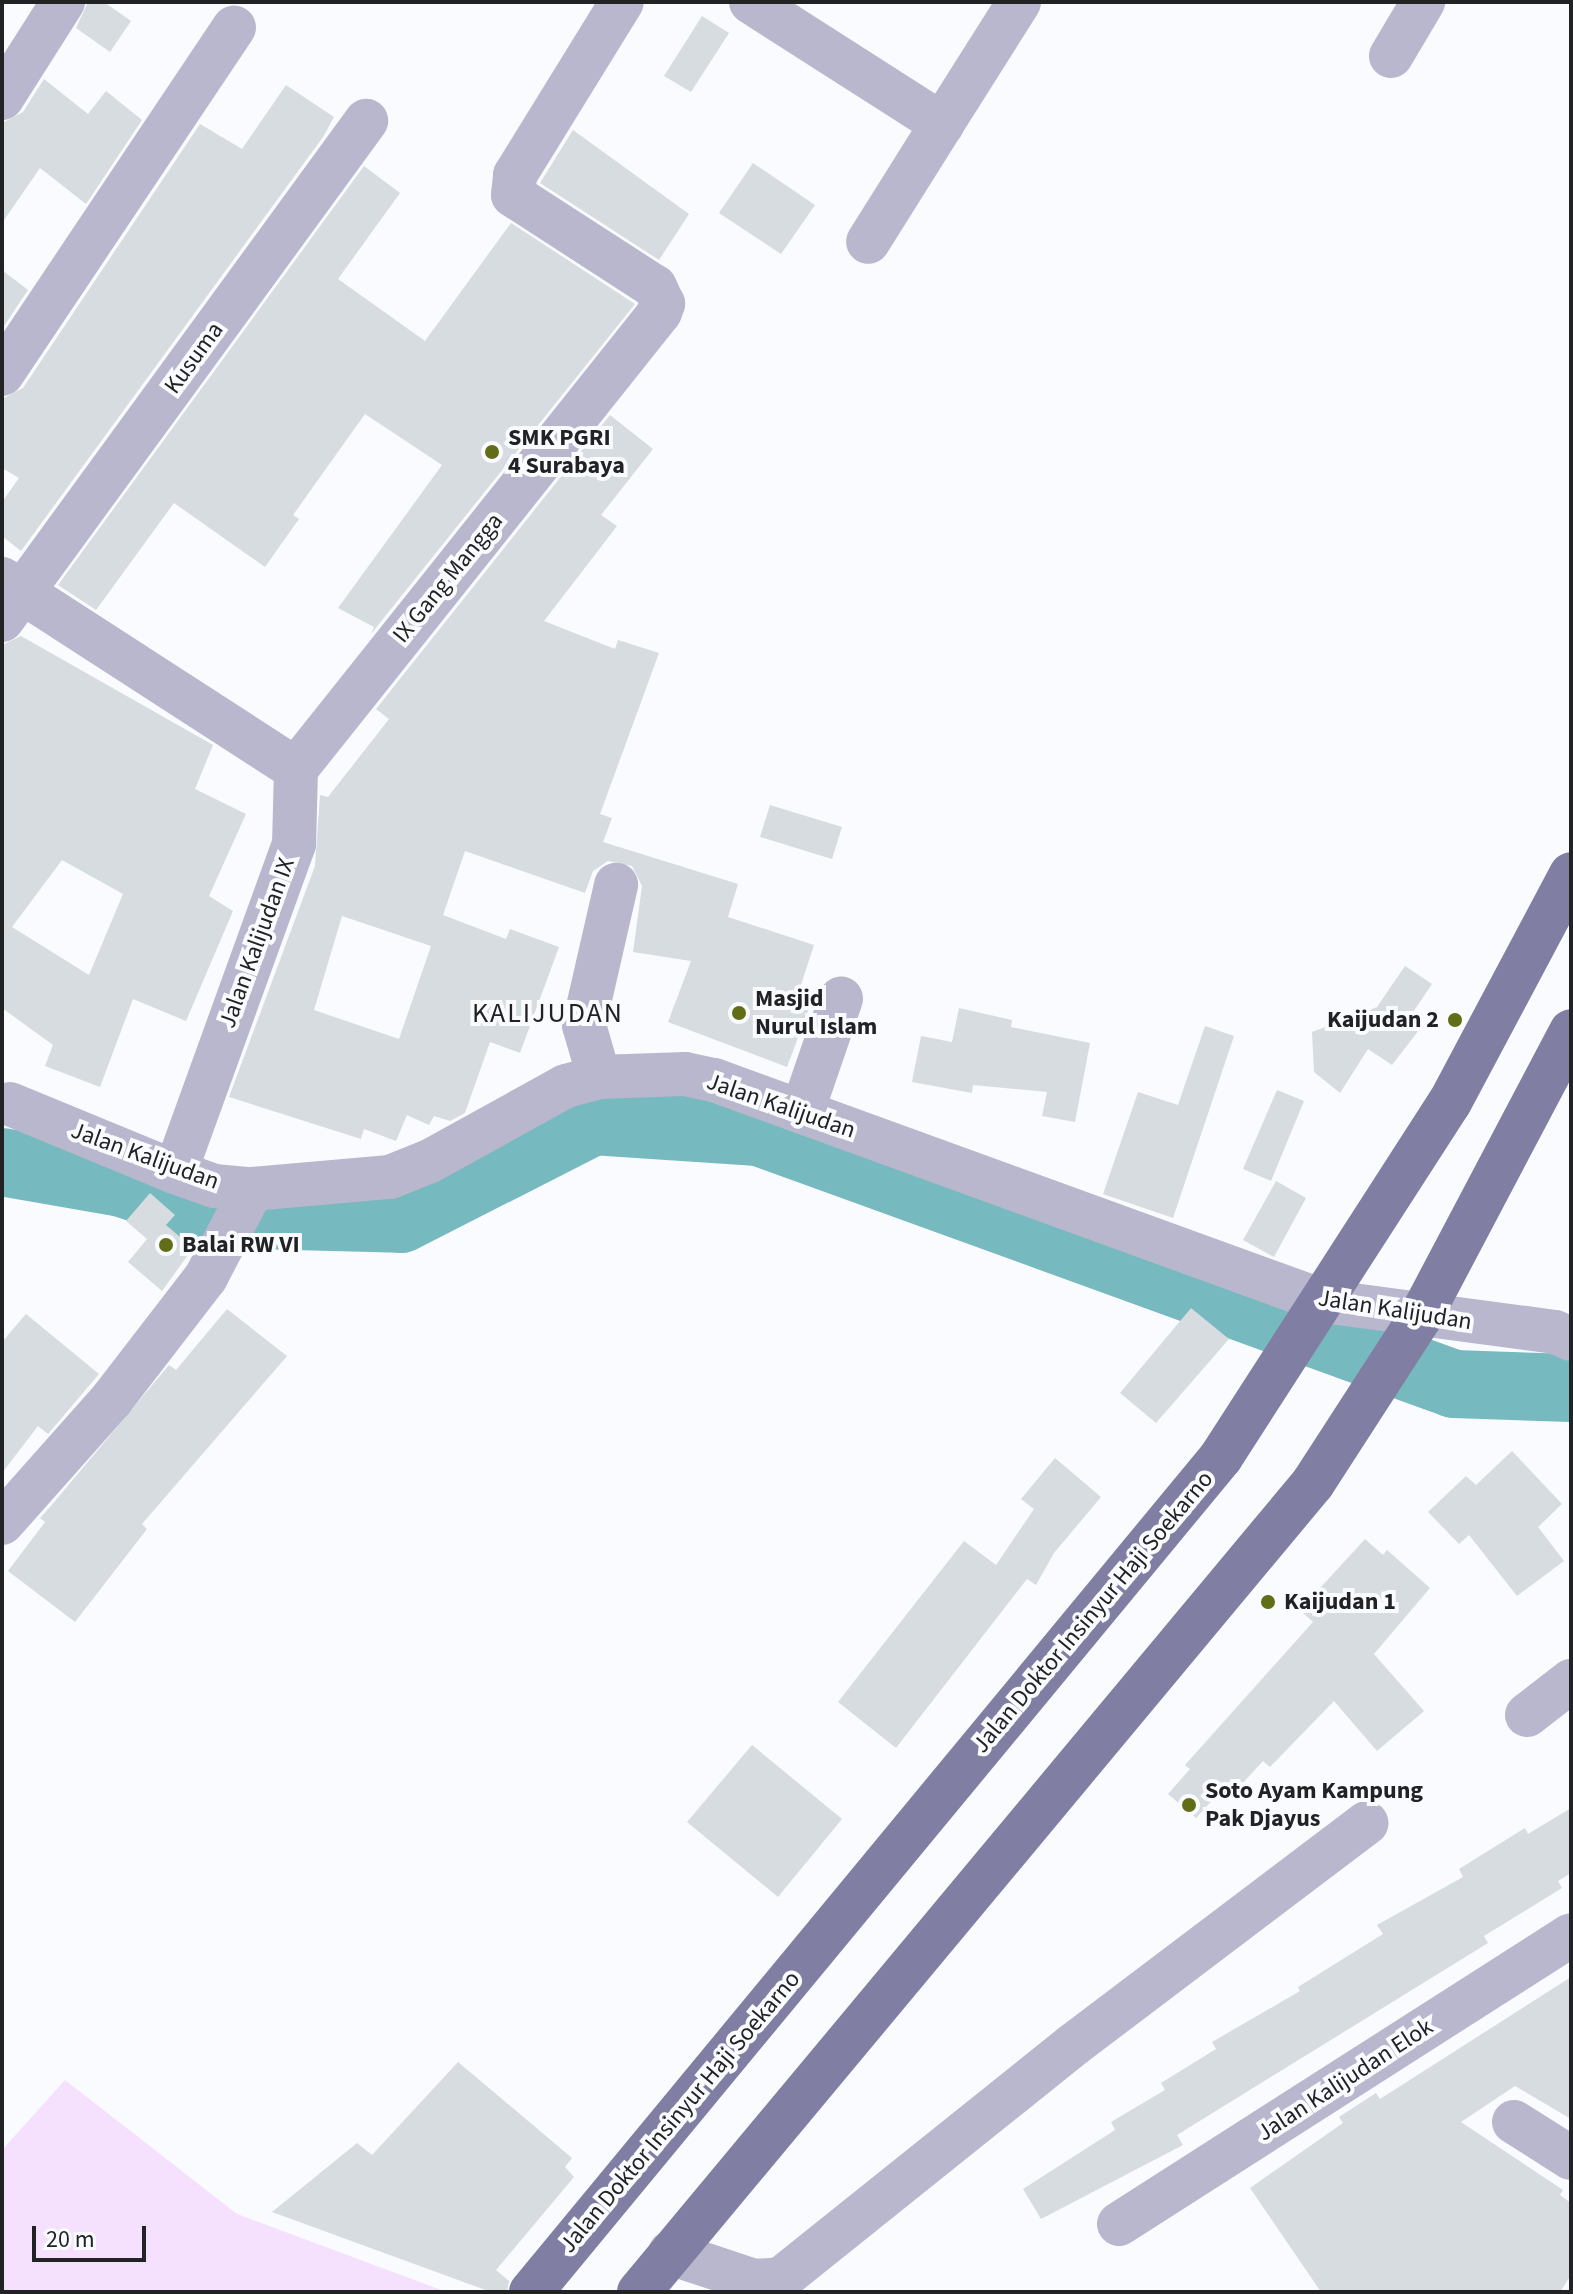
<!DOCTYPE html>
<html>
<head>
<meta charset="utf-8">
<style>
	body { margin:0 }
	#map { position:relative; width:1573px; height:2294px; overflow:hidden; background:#f9fbfe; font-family:"Source Sans 3",sans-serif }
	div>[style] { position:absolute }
	.green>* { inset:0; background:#f5e1fd }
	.river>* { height:68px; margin:-34px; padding:0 34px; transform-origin:34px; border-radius:34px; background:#76b9be }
	.building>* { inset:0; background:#d6dce0 }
	.minor>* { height:44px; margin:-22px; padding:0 22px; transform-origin:22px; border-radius:22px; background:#b8b7cd }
	.major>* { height:44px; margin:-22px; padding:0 22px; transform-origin:22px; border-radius:22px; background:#817ea4 }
	.dots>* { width:22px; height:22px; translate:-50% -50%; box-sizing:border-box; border:4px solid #f9fbfe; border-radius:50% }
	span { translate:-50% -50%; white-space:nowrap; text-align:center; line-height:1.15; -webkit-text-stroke:8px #f9fbfe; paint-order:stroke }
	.street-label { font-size:24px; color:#202224 }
	.poi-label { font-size:24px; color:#202224; font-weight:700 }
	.left { translate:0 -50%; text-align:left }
	.right { translate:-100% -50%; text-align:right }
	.quarter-label { font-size:28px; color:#202224; letter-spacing:2px }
	.frame { position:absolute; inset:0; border:4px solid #202224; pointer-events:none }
	.scale { position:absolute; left:32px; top:2226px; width:114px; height:36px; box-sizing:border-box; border:4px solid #202224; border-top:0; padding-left:10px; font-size:24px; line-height:28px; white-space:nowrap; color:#202224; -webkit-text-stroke:6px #f9fbfe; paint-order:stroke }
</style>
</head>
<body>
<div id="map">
	<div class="green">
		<i style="clip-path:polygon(65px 2080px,237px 2214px,444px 2291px,2px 2292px,2px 2150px)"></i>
	</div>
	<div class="river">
		<i style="left:2px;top:1162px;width:122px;rotate:9.9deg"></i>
		<i style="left:122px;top:1183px;width:98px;rotate:18.4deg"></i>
		<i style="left:215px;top:1214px;width:186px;rotate:1.5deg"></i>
		<i style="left:401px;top:1219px;width:216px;rotate:-27deg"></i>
		<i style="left:593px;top:1121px;width:166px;rotate:3.8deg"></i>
		<i style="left:759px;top:1132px;width:739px;rotate:19.93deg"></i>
		<i style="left:1454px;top:1384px;width:117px;rotate:2deg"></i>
	</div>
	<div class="building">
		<i style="clip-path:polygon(88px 2px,104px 2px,131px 21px,110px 52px,76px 28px)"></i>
		<i style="clip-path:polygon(702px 16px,729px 33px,691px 92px,664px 76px)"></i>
		<i style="clip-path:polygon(44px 79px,88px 114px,106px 91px,142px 120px,86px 204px,40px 168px,2px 223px,2px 123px,23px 112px)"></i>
		<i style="clip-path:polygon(286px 85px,334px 117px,323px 137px,21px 551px,2px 536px,2px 502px,19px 478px,2px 468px,2px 399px,23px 388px,200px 124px,242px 149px)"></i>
		<i style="clip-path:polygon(573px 130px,689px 214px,659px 260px,540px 183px)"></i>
		<i style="clip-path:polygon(753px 163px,815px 205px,781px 254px,719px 213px)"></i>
		<i style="clip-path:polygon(364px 166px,400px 193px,338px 279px,425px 341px,511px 223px,635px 304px,371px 634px,374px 627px,338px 608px,442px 465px,365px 414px,293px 515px,299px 519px,265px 567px,174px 503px,96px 610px,58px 585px)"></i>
		<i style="clip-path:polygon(2px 270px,28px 290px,2px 329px)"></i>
		<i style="clip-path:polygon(evenodd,610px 415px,653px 449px,601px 515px,617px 526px,544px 621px,615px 649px,618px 640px,659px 653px,600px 814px,612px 818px,603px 842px,738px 884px,728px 917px,814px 945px,797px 997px,811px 1003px,787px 1067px,668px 1022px,691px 961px,633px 952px,642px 886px,632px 866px,608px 861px,593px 871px,585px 893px,465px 851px,443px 915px,506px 939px,510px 929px,559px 947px,520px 1053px,490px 1042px,465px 1113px,450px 1121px,434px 1116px,429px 1125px,407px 1115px,396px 1141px,364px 1129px,361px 1139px,229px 1097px,315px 866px,320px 795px,328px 797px,389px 719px,376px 709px,610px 415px,342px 916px,431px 946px,399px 1039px,314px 1010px,342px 916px)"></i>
		<i style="clip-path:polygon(evenodd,21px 636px,213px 745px,195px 789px,246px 814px,209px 896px,233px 911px,186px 1021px,133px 999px,100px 1087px,45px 1066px,53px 1045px,2px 1008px,2px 645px,21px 636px,62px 860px,123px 894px,89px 975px,12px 927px,62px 860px)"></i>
		<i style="clip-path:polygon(770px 805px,842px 827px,832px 859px,760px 837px)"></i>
		<i style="clip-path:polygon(1405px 966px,1432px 984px,1407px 1021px,1419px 1030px,1392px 1065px,1368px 1049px,1340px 1093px,1314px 1072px,1312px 1032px,1377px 1007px)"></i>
		<i style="clip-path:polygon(959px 1008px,1012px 1020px,1011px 1027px,1090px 1043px,1075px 1122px,1042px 1116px,1047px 1092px,973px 1085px,972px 1093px,912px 1082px,921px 1036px,952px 1042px)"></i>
		<i style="clip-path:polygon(1205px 1026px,1234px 1036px,1173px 1218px,1103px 1194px,1138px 1092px,1178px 1105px)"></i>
		<i style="clip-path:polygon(1277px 1090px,1304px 1101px,1271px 1181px,1243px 1169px)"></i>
		<i style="clip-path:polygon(1276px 1181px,1306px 1198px,1274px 1257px,1243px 1240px)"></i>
		<i style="clip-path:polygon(150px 1193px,175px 1215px,166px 1225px,193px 1248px,162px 1291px,128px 1262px,147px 1239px,126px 1221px)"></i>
		<i style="clip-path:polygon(1191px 1308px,1229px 1339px,1156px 1423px,1120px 1393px)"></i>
		<i style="clip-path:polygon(227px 1309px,287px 1356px,142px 1524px,147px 1529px,75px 1622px,8px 1571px,45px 1522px,40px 1518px,50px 1507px,169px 1365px,176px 1370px)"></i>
		<i style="clip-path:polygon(26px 1314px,99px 1374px,48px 1434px,38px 1426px,2px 1473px,2px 1342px)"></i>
		<i style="clip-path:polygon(1512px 1451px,1562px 1504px,1538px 1527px,1564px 1561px,1517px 1596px,1469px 1535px,1459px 1544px,1428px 1512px,1466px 1476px,1476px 1485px)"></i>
		<i style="clip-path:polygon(1055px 1458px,1101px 1497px,1054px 1553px,1036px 1585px,1027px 1579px,896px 1748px,838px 1702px,964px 1541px,996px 1565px,1034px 1509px,1021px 1499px)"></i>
		<i style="clip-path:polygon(1365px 1539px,1383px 1555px,1387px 1550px,1430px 1588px,1374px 1654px,1424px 1711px,1377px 1751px,1334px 1701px,1270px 1767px,1263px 1761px,1241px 1785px,1224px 1799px,1218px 1794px,1196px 1818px,1168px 1794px,1190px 1769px,1185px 1765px,1313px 1622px,1300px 1610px)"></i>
		<i style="clip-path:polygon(752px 1745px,842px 1819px,778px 1897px,687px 1822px)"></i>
		<i style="clip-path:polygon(1571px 1808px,1571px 1873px,1558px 1881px,1562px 1888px,1484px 1936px,1488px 1943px,1177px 2135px,1183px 2145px,1041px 2219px,1023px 2189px,1115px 2130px,1111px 2122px,1165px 2090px,1161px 2083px,1216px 2049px,1212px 2042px,1300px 1991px,1298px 1987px,1383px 1934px,1377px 1925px,1463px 1877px,1459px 1869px,1525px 1828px,1528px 1834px)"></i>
		<i style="clip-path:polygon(1571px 1977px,1571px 2119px,1515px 2086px,1461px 2122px,1563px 2190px,1560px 2195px,1571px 2203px,1571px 2275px,1560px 2292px,1321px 2292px,1250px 2188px,1343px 2123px,1339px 2117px,1376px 2093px,1380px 2099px)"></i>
		<i style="clip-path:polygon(458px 2062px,572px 2158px,565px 2167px,574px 2177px,496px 2270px,509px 2281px,507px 2292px,491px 2292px,272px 2212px,357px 2143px,372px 2155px)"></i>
	</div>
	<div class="minor">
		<i style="left:751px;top:2px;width:227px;rotate:32.6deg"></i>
		<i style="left:942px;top:124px;width:139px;rotate:122.1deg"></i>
		<i style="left:1391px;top:56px;width:63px;rotate:-59.3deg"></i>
		<i style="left:2px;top:98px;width:114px;rotate:-57.6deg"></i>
		<i style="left:942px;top:124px;width:144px;rotate:-57.7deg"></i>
		<i style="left:2px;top:374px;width:417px;rotate:-56.2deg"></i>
		<i style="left:2px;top:579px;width:350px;rotate:32.9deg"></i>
		<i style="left:296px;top:769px;width:75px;rotate:91.5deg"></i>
		<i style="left:294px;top:844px;width:349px;rotate:109.9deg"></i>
		<i style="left:2px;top:620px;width:618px;rotate:-53.89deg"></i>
		<i style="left:296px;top:769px;width:584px;rotate:-51.46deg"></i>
		<i style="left:660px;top:312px;width:9px;rotate:-69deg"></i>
		<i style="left:663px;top:304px;width:19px;rotate:-115deg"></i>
		<i style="left:655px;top:287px;width:169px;rotate:-147.1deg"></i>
		<i style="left:513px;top:195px;width:20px;rotate:-84deg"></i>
		<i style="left:515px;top:175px;width:203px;rotate:-58.3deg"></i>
		<i style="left:599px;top:1077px;width:54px;rotate:-106.1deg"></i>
		<i style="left:584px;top:1025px;width:144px;rotate:-77.1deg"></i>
		<i style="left:10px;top:1104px;width:178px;rotate:22.4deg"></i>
		<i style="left:175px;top:1172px;width:41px;rotate:19.7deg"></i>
		<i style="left:214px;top:1186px;width:38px;rotate:5deg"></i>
		<i style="left:252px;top:1189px;width:139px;rotate:-5deg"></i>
		<i style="left:390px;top:1177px;width:43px;rotate:-21.8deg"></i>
		<i style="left:430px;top:1161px;width:155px;rotate:-28.9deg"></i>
		<i style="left:566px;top:1086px;width:34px;rotate:-15deg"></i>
		<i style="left:599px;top:1077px;width:86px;rotate:-2deg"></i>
		<i style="left:685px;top:1074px;width:30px;rotate:12deg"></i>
		<i style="left:714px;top:1080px;width:648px;rotate:19.95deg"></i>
		<i style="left:1323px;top:1301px;width:234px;rotate:7.6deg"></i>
		<i style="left:1555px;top:1332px;width:17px;rotate:24deg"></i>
		<i style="left:802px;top:1112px;width:120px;rotate:-71deg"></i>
		<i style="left:2px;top:1523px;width:166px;rotate:-48.4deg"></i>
		<i style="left:112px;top:1399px;width:154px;rotate:-52.4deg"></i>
		<i style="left:206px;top:1277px;width:99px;rotate:-62.4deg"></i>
		<i style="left:1527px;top:1715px;width:56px;rotate:-37.7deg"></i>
		<i style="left:1514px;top:2122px;width:67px;rotate:32.3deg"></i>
		<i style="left:1119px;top:2224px;width:536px;rotate:-32.59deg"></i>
		<i style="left:670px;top:2253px;width:89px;rotate:18.4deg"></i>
		<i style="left:754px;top:2281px;width:27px;rotate:-4deg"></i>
		<i style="left:781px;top:2279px;width:374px;rotate:-38.7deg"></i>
		<i style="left:1073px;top:2045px;width:368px;rotate:-37.1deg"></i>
	</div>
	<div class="major">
		<i style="left:531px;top:2292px;width:1083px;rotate:-50.43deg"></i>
		<i style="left:1221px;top:1457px;width:422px;rotate:-57.2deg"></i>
		<i style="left:1450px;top:1102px;width:258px;rotate:-62deg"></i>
		<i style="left:639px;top:2292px;width:1053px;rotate:-50.2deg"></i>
		<i style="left:1313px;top:1483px;width:199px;rotate:-57.1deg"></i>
		<i style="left:1421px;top:1316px;width:322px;rotate:-62.2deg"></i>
	</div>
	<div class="dots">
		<i style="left:492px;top:452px;background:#626e17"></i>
		<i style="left:739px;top:1013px;background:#626e17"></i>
		<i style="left:1455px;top:1020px;background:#626e17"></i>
		<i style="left:166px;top:1245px;background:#626e17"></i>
		<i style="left:1268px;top:1602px;background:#626e17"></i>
		<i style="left:1189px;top:1805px;background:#626e17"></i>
	</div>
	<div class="street-label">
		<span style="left:194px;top:358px;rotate:-54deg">Kusuma</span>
		<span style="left:448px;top:578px;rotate:-51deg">IX Gang Mangga</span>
		<span style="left:257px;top:943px;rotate:-70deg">Jalan Kalijudan IX</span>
		<span style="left:781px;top:1106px;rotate:19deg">Jalan Kalijudan</span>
		<span style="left:145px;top:1156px;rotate:20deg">Jalan Kalijudan</span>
		<span style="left:1395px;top:1310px;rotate:9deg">Jalan Kalijudan</span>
		<span style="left:1093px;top:1612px;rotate:-50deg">Jalan Doktor Insinyur Haji Soekarno</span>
		<span style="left:1345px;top:2080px;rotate:-33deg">Jalan Kalijudan Elok</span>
		<span style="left:680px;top:2112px;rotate:-50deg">Jalan Doktor Insinyur Haji Soekarno</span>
	</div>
	<div class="poi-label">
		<span class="left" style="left:508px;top:452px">SMK PGRI<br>4 Surabaya</span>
		<span class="left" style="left:755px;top:1013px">Masjid<br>Nurul Islam</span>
		<span class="right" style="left:1439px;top:1020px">Kaijudan 2</span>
		<span class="left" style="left:182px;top:1245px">Balai RW VI</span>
		<span class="left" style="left:1284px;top:1602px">Kaijudan 1</span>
		<span class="left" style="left:1205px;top:1805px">Soto Ayam Kampung<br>Pak Djayus</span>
	</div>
	<div class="quarter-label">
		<span style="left:548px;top:1013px">KALIJUDAN</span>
	</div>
	<div class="frame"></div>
	<div class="scale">20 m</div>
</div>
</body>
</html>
